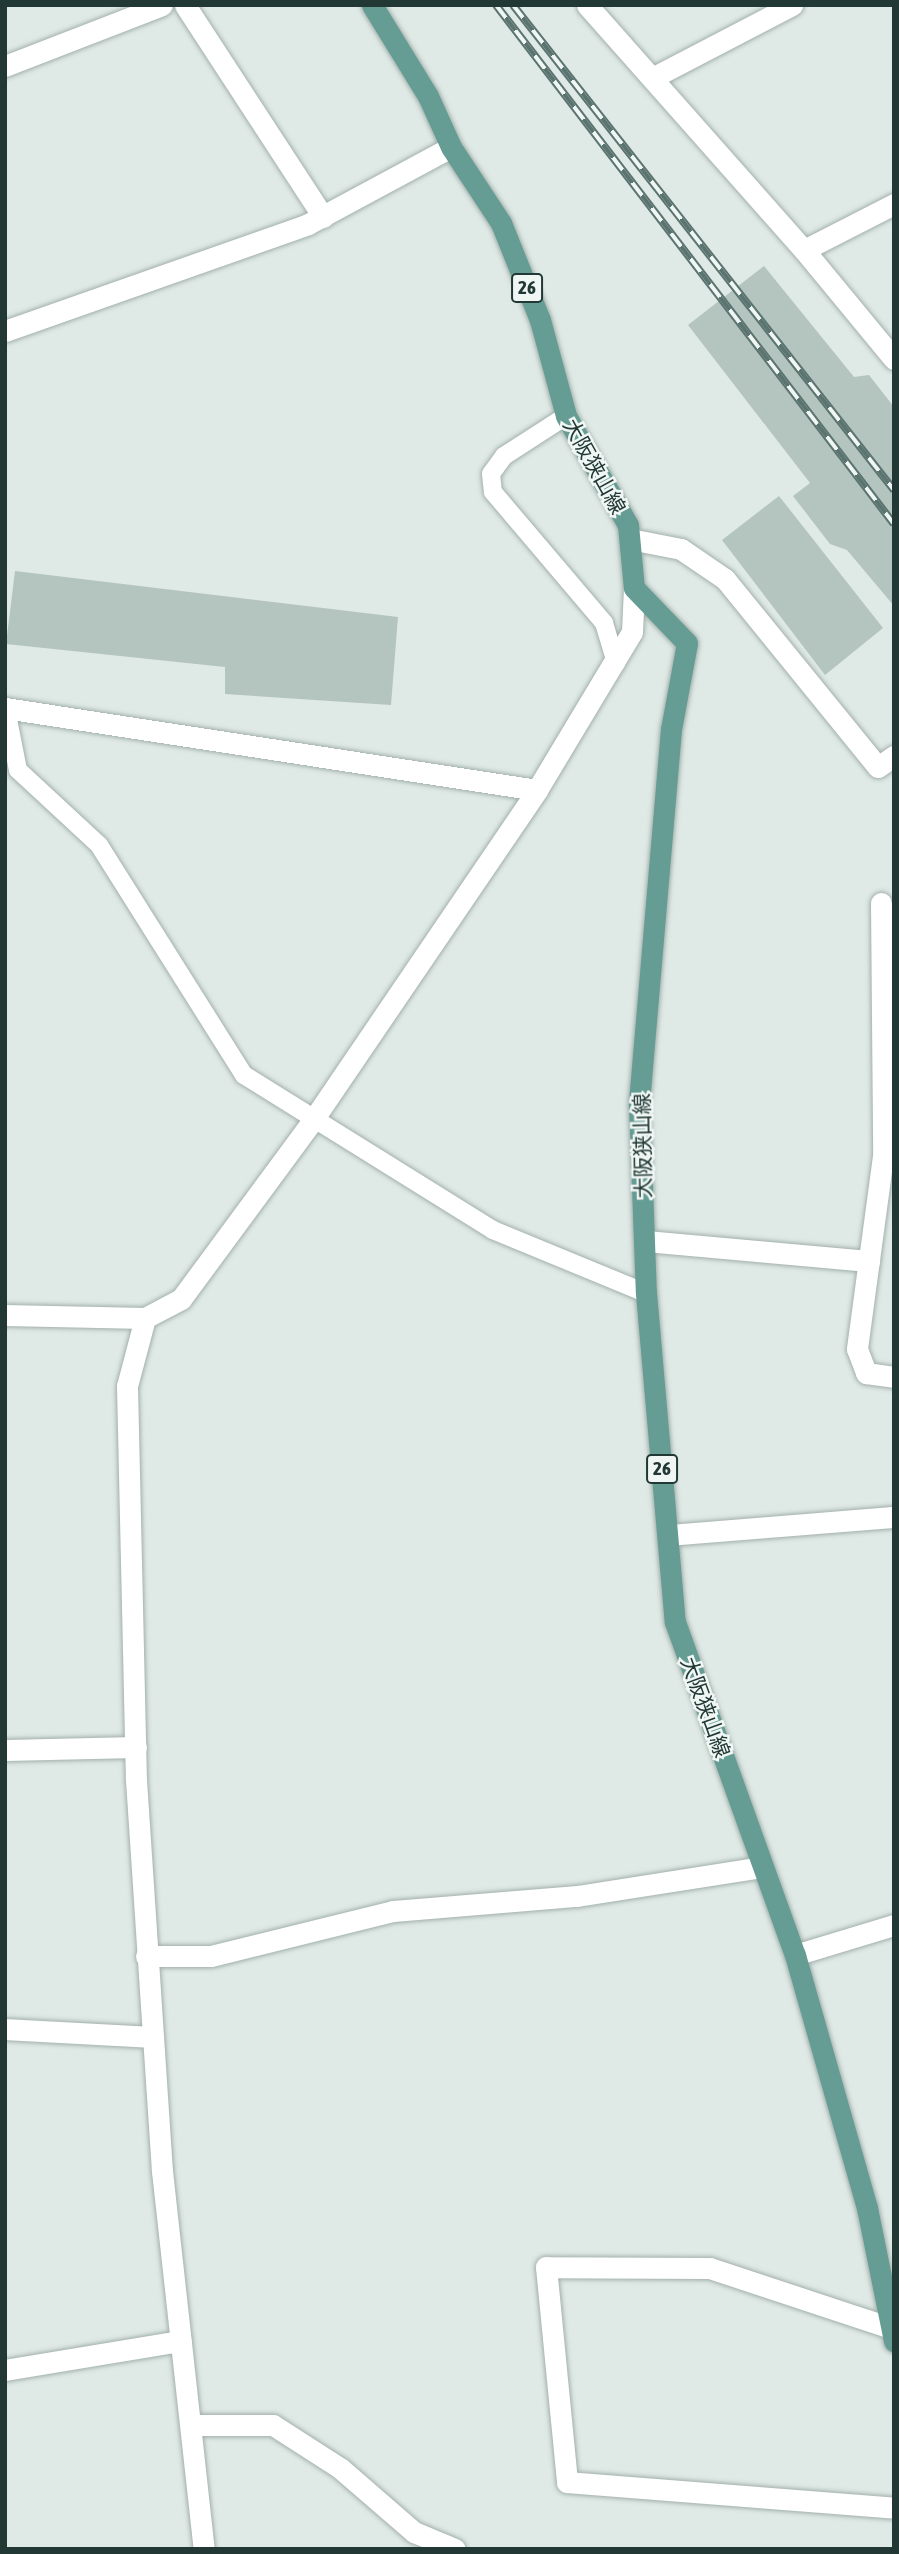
<!DOCTYPE html>
<html>
<head>
<meta charset="utf-8">
<style>
	body { margin:0 }
	#map { position:relative; width:899px; height:2554px; overflow:hidden; background:#dfe9e5; font-family:"Asap Condensed","Noto Sans JP",sans-serif }
	div>[style] { position:absolute }
	.building>* { inset:0; background:#b4c4bf }
	.roads { filter:drop-shadow(0 0 2px #a2b0ac) drop-shadow(0 0 2px #a2b0ac) }
	.service>* { height:18px; margin:-9px; padding:0 9px; transform-origin:9px; border-radius:9px; background:#fff }
	.minor>* { height:21px; margin:-10.5px; padding:0 10.5px; transform-origin:10.5px; border-radius:10.5px; background:#fff }
	.tertiary>* { height:21px; margin:-10.5px; padding:0 10.5px; transform-origin:10.5px; border-radius:10.5px; background:#fff }
	.primary>* { height:21px; margin:-10.5px; padding:0 10.5px; transform-origin:10.5px; border-radius:10.5px; background:#659d94 }
	.rail>* { height:8px; margin-top:-4px; transform-origin:0; background:repeating-linear-gradient(90deg,#eff6f3 0 16px,#5b7470 0 32px); box-sizing:border-box; border-block:2px solid #5b7470 }
	span { translate:-50% -50%; white-space:nowrap; text-align:center; line-height:1.15; -webkit-text-stroke:5px #eff6f3; paint-order:stroke }
	.shield-label span { padding:2px 5px; background:#eff6f3; border:2px solid; border-radius:5px; -webkit-text-stroke-width:0 }
	.shield-label { font-size:19px; color:#213834; font-weight:700 }
	.street-label { font-size:21px; color:#213834 }
	.frame { position:absolute; inset:0; border:7px solid #213834; pointer-events:none }
</style>
</head>
<body>
<div id="map">
	<div class="building">
		<i style="clip-path:polygon(764px 266px,854px 377px,869px 375px,894px 407px,894px 606px,847px 550px,830px 544px,793px 496px,810px 483px,688px 325px)"></i>
		<i style="clip-path:polygon(779px 496px,883px 628px,825px 675px,722px 540px)"></i>
		<i style="clip-path:polygon(15px 571px,398px 617px,391px 705px,225px 694px,225px 667px,6px 644px)"></i>
	</div>
	<div class="roads">
		<div class="service">
			<i style="left:566px;top:416px;width:74px;rotate:147.2deg"></i>
			<i style="left:504px;top:456px;width:22px;rotate:126deg"></i>
			<i style="left:491px;top:474px;width:18px;rotate:84deg"></i>
			<i style="left:493px;top:492px;width:172px;rotate:49.7deg"></i>
			<i style="left:604px;top:623px;width:42px;rotate:73.3deg"></i>
			<i style="left:6px;top:709px;width:62px;rotate:78.9deg"></i>
			<i style="left:18px;top:770px;width:110px;rotate:42.8deg"></i>
			<i style="left:99px;top:845px;width:272px;rotate:57.8deg"></i>
			<i style="left:244px;top:1075px;width:293px;rotate:31.9deg"></i>
			<i style="left:493px;top:1230px;width:165px;rotate:22.4deg"></i>
		</div>
		<div class="minor">
			<i style="left:185px;top:5px;width:253px;rotate:56.9deg"></i>
			<i style="left:587px;top:5px;width:327px;rotate:48.5deg"></i>
			<i style="left:804px;top:250px;width:141px;rotate:50.5deg"></i>
			<i style="left:5px;top:66px;width:168px;rotate:-21.2deg"></i>
			<i style="left:652px;top:78px;width:158px;rotate:-27.5deg"></i>
			<i style="left:804px;top:250px;width:101px;rotate:-27.1deg"></i>
			<i style="left:5px;top:331px;width:321px;rotate:-19.4deg"></i>
			<i style="left:308px;top:224px;width:162px;rotate:-28.3deg"></i>
			<i style="left:630px;top:539px;width:52px;rotate:11.1deg"></i>
			<i style="left:681px;top:549px;width:53px;rotate:34.3deg"></i>
			<i style="left:725px;top:579px;width:242px;rotate:50.9deg"></i>
			<i style="left:878px;top:767px;width:19px;rotate:-35deg"></i>
			<i style="left:5px;top:708px;width:538px;rotate:8.76deg"></i>
			<i style="left:881px;top:903px;width:253px;rotate:89.5deg"></i>
			<i style="left:883px;top:1156px;width:195px;rotate:97.7deg"></i>
			<i style="left:857px;top:1349px;width:26px;rotate:69deg"></i>
			<i style="left:866px;top:1373px;width:28px;rotate:8deg"></i>
			<i style="left:645px;top:1241px;width:225px;rotate:5.1deg"></i>
			<i style="left:145px;top:1318px;width:70px;rotate:104.8deg"></i>
			<i style="left:127px;top:1386px;width:394px;rotate:88.7deg"></i>
			<i style="left:136px;top:1780px;width:392px;rotate:86.2deg"></i>
			<i style="left:162px;top:2171px;width:380px;rotate:83.7deg"></i>
			<i style="left:668px;top:1535px;width:227px;rotate:-4.6deg"></i>
			<i style="left:5px;top:1750px;width:131px;rotate:-1.3deg"></i>
			<i style="left:795px;top:1955px;width:103px;rotate:-16.9deg"></i>
			<i style="left:146px;top:1956px;width:65px"></i>
			<i style="left:211px;top:1956px;width:187px;rotate:-13.9deg"></i>
			<i style="left:393px;top:1911px;width:185px;rotate:-4.7deg"></i>
			<i style="left:577px;top:1896px;width:188px;rotate:-8.9deg"></i>
			<i style="left:5px;top:2029px;width:147px;rotate:3.1deg"></i>
			<i style="left:891px;top:2328px;width:191px;rotate:-161.7deg"></i>
			<i style="left:710px;top:2268px;width:164px;rotate:-179.7deg"></i>
			<i style="left:546px;top:2267px;width:216px;rotate:84.4deg"></i>
			<i style="left:567px;top:2482px;width:328px;rotate:4.5deg"></i>
			<i style="left:5px;top:2370px;width:178px;rotate:-9.4deg"></i>
			<i style="left:191px;top:2425px;width:82px"></i>
			<i style="left:273px;top:2425px;width:80px;rotate:32.7deg"></i>
			<i style="left:340px;top:2468px;width:98px;rotate:40.9deg"></i>
			<i style="left:414px;top:2532px;width:44px;rotate:22.5deg"></i>
		</div>
		<div class="tertiary">
			<i style="left:5px;top:1315px;width:140px;rotate:1.2deg"></i>
			<i style="left:145px;top:1318px;width:41px;rotate:-27.8deg"></i>
			<i style="left:181px;top:1299px;width:222px;rotate:-53.6deg"></i>
			<i style="left:313px;top:1120px;width:399px;rotate:-55.8deg"></i>
			<i style="left:537px;top:790px;width:184px;rotate:-59deg"></i>
			<i style="left:632px;top:632px;width:44px;rotate:-87.4deg"></i>
		</div>
		<div class="primary">
			<i style="left:372px;top:5px;width:107px;rotate:58.4deg"></i>
			<i style="left:428px;top:96px;width:56px;rotate:65.7deg"></i>
			<i style="left:451px;top:147px;width:91px;rotate:56.7deg"></i>
			<i style="left:501px;top:223px;width:105px;rotate:68.1deg"></i>
			<i style="left:540px;top:320px;width:99px;rotate:74.8deg"></i>
			<i style="left:566px;top:416px;width:125px;rotate:60.4deg"></i>
			<i style="left:628px;top:525px;width:63px;rotate:84.6deg"></i>
			<i style="left:634px;top:588px;width:76px;rotate:46.1deg"></i>
			<i style="left:687px;top:643px;width:87px;rotate:100.5deg"></i>
			<i style="left:671px;top:729px;width:377px;rotate:94.9deg"></i>
			<i style="left:639px;top:1105px;width:188px;rotate:87.9deg"></i>
			<i style="left:646px;top:1293px;width:330px;rotate:85deg"></i>
			<i style="left:675px;top:1622px;width:354px;rotate:70.2deg"></i>
			<i style="left:795px;top:1955px;width:263px;rotate:74.1deg"></i>
			<i style="left:867px;top:2208px;width:136px;rotate:78.5deg"></i>
		</div>
	</div>
	<div class="rail">
		<i style="left:496px;top:5px;width:654px;rotate:52.52deg"></i>
		<i style="left:513px;top:5px;width:617px;rotate:51.85deg"></i>
	</div>
	<div class="shield-label">
		<span style="left:527px;top:288px">26</span>
		<span style="left:662px;top:1469px">26</span>
	</div>
	<div class="street-label">
		<span style="left:595px;top:466px;rotate:61deg">大阪狭山線</span>
		<span style="left:642px;top:1146px;rotate:-91deg">大阪狭山線</span>
		<span style="left:706px;top:1707px;rotate:70deg">大阪狭山線</span>
	</div>
	<div class="frame"></div>
</div>
</body>
</html>
